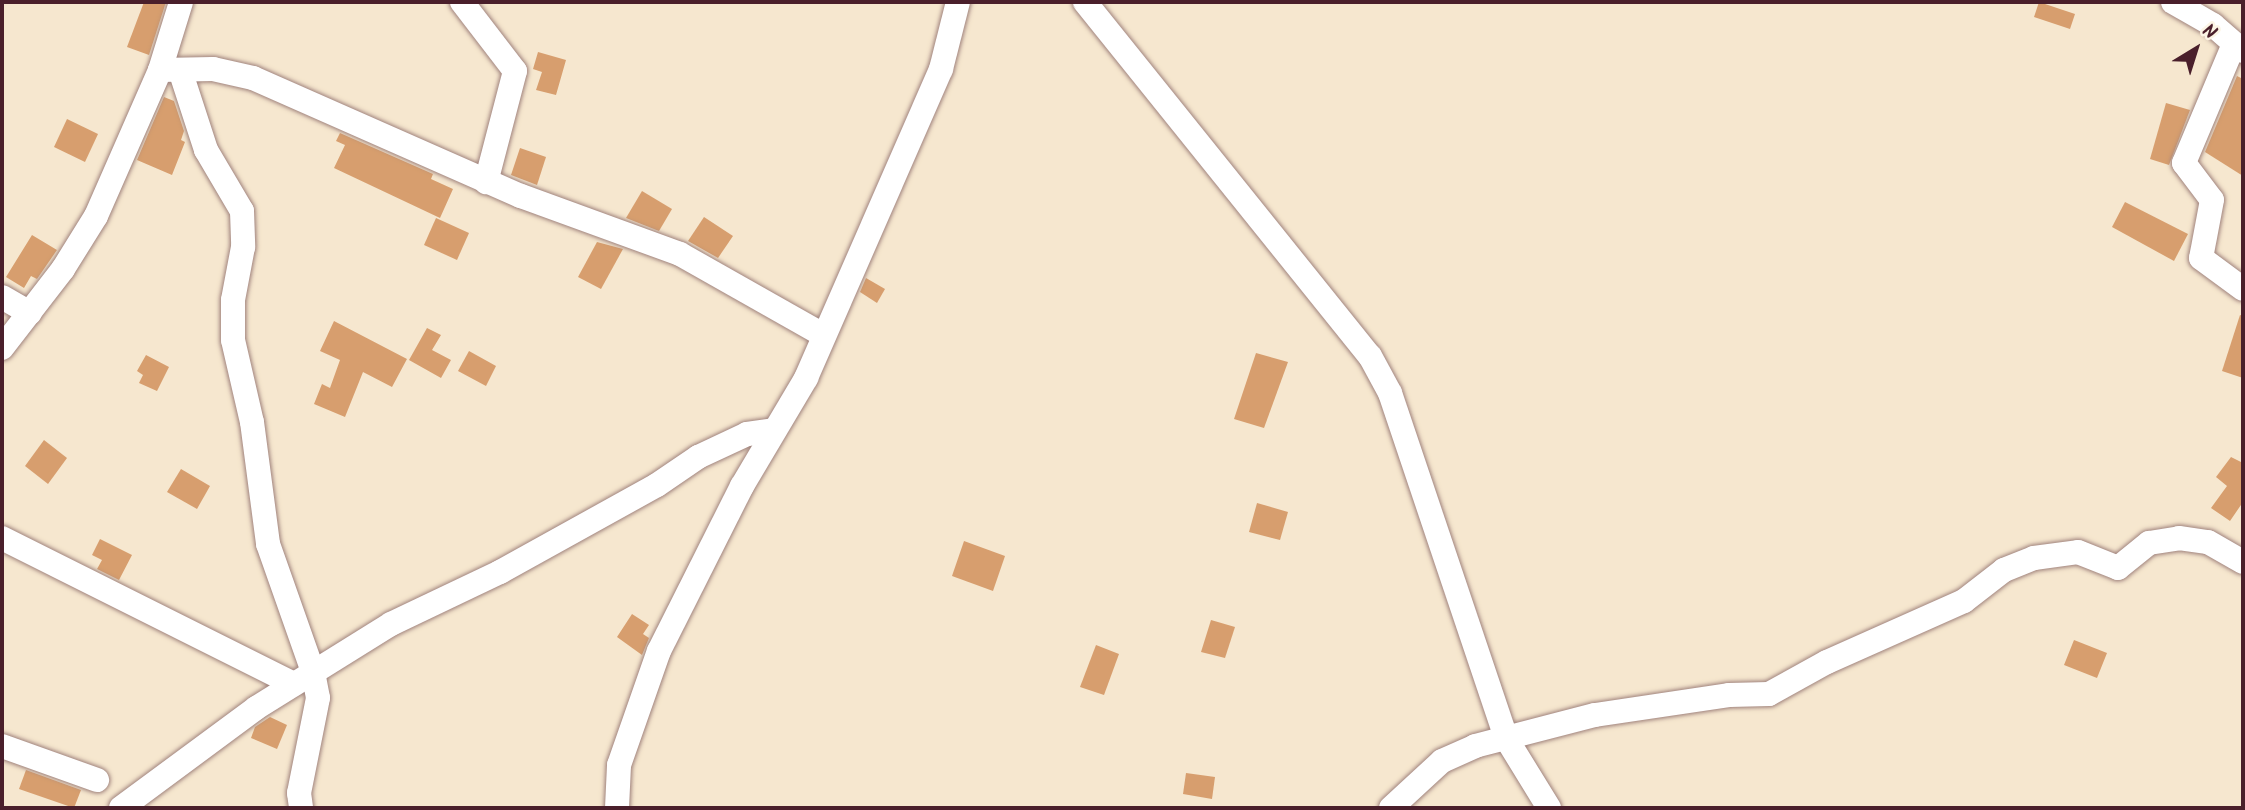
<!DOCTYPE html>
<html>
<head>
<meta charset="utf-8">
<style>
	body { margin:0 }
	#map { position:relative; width:2245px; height:810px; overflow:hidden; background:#f6e7cf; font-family:Kalam,sans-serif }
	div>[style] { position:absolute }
	.building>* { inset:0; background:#d79e6e }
	.roads { filter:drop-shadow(0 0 2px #a0837d) drop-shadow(0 0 2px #a0837d) }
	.minor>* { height:24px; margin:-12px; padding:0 12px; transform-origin:12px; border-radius:12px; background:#fff }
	span { translate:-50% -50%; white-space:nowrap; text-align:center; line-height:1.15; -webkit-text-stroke:7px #fcf5e5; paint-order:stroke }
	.frame { position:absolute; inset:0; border:4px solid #4a1f2b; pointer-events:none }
	.north { position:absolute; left:2161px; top:14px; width:70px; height:70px; -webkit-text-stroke:5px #fcf5e5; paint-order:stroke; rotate:38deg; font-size:19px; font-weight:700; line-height:28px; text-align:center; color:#4a1f2b }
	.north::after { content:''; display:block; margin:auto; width:24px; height:32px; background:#4a1f2b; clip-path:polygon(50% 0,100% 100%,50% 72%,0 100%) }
</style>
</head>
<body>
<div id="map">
	<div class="building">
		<i style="clip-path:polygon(144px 2px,166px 2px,149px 55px,127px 47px)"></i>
		<i style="clip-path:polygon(2039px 2px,2075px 14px,2070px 29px,2034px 17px)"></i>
		<i style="clip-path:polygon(538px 52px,566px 60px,556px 95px,536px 90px,542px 72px,533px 69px)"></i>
		<i style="clip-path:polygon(2237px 76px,2243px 79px,2243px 176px,2205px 152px)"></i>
		<i style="clip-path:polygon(164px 97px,174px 101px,184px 131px,181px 140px,185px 142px,172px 175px,137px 160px)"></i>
		<i style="clip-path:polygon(2166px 103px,2190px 110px,2169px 165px,2150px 159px)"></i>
		<i style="clip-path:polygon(67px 119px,98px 134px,85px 162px,54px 147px)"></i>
		<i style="clip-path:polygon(340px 133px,433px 174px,431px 179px,453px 189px,440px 218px,334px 168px,345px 145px,336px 141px)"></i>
		<i style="clip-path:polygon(520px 148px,546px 157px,537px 185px,511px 175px)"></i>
		<i style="clip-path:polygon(642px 191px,672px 209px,659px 231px,626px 218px)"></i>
		<i style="clip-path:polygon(2125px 202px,2188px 234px,2174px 261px,2112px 227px)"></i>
		<i style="clip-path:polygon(704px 217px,733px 236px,718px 258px,688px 241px)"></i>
		<i style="clip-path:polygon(436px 218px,469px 233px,457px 260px,424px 245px)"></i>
		<i style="clip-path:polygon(32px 235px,57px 250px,37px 279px,31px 276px,24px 288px,6px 277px)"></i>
		<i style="clip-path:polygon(597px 242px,623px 249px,601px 289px,578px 277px)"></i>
		<i style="clip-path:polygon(866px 278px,885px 289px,877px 303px,860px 292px)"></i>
		<i style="clip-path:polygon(2240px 315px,2243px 316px,2243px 378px,2222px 371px)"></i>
		<i style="clip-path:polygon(334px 321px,407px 359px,392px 387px,363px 372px,345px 417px,314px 404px,322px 384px,330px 388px,340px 360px,320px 351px)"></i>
		<i style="clip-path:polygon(427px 328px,441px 335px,432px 350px,451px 360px,441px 378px,409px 360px)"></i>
		<i style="clip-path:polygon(469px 351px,496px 366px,486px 386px,458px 371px)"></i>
		<i style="clip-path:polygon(1256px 353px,1288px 362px,1264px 428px,1234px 419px)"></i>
		<i style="clip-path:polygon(146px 355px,169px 367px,157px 391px,139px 383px,143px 375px,137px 371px)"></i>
		<i style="clip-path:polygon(44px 440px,67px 458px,48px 484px,25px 466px)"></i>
		<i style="clip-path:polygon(2231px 457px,2243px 463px,2243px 502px,2230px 521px,2211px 508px,2227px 486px,2216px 477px)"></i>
		<i style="clip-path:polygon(181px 469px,210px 486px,197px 509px,167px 492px)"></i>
		<i style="clip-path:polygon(1257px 503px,1288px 512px,1280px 540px,1249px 532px)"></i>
		<i style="clip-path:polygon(100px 539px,132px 555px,119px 580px,97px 569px,102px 560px,92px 555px)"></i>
		<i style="clip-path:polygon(964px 541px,1005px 556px,993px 591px,952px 576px)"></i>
		<i style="clip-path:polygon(632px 614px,649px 625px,643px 634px,649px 638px,642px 655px,617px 637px)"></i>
		<i style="clip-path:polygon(1211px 620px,1235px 627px,1225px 658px,1201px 652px)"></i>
		<i style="clip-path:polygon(2074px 640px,2107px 653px,2097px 678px,2064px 665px)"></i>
		<i style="clip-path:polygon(1096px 645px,1119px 654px,1104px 695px,1080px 687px)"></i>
		<i style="clip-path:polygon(270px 717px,287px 725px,277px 749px,251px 738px,255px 727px)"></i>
		<i style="clip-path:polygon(26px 770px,81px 790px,74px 808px,19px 789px)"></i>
		<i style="clip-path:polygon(1186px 773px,1215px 777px,1212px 799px,1183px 794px)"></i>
	</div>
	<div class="roads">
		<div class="minor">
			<i style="left:462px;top:2px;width:87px;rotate:52.5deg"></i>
			<i style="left:515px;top:71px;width:115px;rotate:104.6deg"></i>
			<i style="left:1085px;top:2px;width:454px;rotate:51.2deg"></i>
			<i style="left:1370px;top:356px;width:42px;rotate:61.6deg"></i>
			<i style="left:1390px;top:393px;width:364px;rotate:71.4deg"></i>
			<i style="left:1506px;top:738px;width:82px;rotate:58.4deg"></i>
			<i style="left:2173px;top:2px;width:46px;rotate:29.9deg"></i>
			<i style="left:2213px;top:25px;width:40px;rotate:41deg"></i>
			<i style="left:2234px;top:44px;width:129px;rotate:112.8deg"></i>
			<i style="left:2184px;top:163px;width:46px;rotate:52.9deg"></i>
			<i style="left:2212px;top:200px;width:59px;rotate:100.7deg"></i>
			<i style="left:2201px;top:258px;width:52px;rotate:36.4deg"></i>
			<i style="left:160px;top:70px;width:53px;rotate:-1.1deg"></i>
			<i style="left:213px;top:69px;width:41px;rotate:12.7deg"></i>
			<i style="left:253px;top:78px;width:293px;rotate:23.8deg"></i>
			<i style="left:521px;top:196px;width:169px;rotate:20deg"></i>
			<i style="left:680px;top:254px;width:164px;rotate:29.5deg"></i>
			<i style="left:181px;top:73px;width:81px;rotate:72deg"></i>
			<i style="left:206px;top:150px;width:71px;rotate:59.5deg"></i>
			<i style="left:242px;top:211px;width:36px;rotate:88deg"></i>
			<i style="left:243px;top:247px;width:54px;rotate:100.7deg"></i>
			<i style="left:233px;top:300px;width:40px;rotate:90deg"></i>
			<i style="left:233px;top:340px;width:84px;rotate:77deg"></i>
			<i style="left:252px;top:422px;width:123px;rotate:82.5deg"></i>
			<i style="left:268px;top:544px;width:136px;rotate:70.6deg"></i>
			<i style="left:313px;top:672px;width:26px;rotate:79deg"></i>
			<i style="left:318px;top:698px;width:97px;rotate:101.3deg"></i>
			<i style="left:299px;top:793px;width:15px;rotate:82deg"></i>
			<i style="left:2px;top:297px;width:32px;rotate:30deg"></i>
			<i style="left:2px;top:348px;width:100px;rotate:-52.3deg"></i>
			<i style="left:63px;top:269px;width:62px;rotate:-58.1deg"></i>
			<i style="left:96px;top:216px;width:159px;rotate:-66.3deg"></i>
			<i style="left:160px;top:70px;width:71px;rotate:-72.8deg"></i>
			<i style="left:2px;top:538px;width:326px;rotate:26.6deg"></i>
			<i style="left:2px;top:746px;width:101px;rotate:19.7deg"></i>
			<i style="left:121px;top:808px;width:168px;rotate:-36.5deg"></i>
			<i style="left:256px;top:708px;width:159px;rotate:-31.9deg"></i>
			<i style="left:391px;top:624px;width:121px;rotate:-25.5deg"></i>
			<i style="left:500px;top:572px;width:179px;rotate:-29deg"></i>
			<i style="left:657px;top:485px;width:50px;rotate:-34.3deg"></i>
			<i style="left:698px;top:457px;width:54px;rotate:-25.1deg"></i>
			<i style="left:747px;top:434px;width:27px;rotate:-8deg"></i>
			<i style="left:617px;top:808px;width:43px;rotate:-87.3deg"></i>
			<i style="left:619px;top:765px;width:121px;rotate:-70.7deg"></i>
			<i style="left:659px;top:651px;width:185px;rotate:-63.3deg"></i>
			<i style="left:742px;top:486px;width:126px;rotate:-59.3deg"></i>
			<i style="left:806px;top:378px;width:337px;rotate:-66.4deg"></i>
			<i style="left:941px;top:69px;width:69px;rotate:-75.8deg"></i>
			<i style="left:1391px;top:808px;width:69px;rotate:-42.7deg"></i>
			<i style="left:1442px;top:761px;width:36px;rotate:-24deg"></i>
			<i style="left:1475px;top:746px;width:124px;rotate:-14.5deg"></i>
			<i style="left:1595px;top:715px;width:135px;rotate:-8.5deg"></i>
			<i style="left:1729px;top:695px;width:40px;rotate:-1.4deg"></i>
			<i style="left:1769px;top:694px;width:66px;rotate:-28.9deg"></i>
			<i style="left:1827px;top:662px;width:150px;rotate:-24deg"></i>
			<i style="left:1964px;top:601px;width:51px;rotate:-37.8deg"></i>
			<i style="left:2004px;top:570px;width:32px;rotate:-22deg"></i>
			<i style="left:2034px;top:558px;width:44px;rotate:-7.8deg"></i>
			<i style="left:2078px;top:552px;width:43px;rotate:21.8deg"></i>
			<i style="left:2118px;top:568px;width:40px;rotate:-39deg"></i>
			<i style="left:2149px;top:543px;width:30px;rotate:-9deg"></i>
			<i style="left:2179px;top:538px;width:29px;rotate:8deg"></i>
			<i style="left:2208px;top:542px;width:40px;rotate:29.7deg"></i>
		</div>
	</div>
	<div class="frame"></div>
	<div class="north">N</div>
</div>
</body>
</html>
